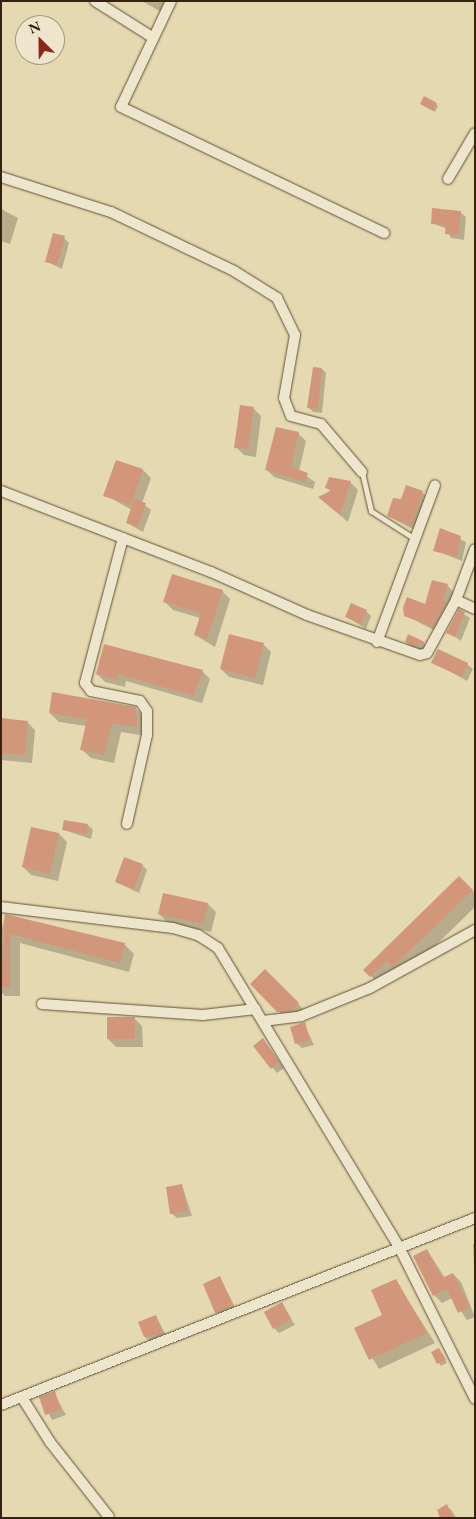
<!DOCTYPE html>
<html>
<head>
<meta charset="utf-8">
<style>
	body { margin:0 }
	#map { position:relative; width:476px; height:1519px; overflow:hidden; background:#e5d9b1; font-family:"EB Garamond",serif }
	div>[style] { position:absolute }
	.shadow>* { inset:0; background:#0003 }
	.building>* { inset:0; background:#d2977b }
	.roads { filter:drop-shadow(0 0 1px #625038) drop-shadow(0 0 1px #625038) }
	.service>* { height:5px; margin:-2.5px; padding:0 2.5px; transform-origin:2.5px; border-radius:2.5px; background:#eee6cc }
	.minor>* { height:10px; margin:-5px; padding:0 5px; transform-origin:5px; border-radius:5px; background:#eee6cc }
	span { translate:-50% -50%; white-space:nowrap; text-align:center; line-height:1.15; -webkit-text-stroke:4px #eee6cc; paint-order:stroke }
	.frame { position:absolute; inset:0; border:2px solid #36220f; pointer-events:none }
	.north { position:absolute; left:15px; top:15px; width:50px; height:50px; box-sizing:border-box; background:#eee6cc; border:1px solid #a49880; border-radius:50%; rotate:337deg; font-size:14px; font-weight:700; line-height:20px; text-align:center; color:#36220f }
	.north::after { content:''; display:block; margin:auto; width:18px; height:22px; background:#8f2418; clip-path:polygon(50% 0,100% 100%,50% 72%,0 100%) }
</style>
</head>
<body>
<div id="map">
	<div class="shadow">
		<i style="clip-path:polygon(142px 1px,167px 1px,161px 12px)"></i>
		<i style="clip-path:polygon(422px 104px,436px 104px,438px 106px,435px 112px)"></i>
		<i style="clip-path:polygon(1px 209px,18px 218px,10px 244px,1px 241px)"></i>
		<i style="clip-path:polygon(460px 212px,466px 217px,464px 240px,451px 238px,447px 229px,432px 223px)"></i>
		<i style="clip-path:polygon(64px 238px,69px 243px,62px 269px,46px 261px)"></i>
		<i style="clip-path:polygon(322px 369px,326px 373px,322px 413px,313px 412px,309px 408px)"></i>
		<i style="clip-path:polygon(253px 408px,261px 416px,256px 457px,244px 455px,236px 447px)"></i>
		<i style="clip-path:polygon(298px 433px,306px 441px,299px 471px,315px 482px,313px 489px,274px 477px,266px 469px)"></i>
		<i style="clip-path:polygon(117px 461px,143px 470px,151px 478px,142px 503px,151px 510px,143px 532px,127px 523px,132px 510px,105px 495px)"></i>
		<i style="clip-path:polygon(350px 482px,358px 490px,348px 522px,320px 498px,331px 492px,326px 487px)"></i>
		<i style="clip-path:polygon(422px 492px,430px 500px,420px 533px,388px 516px,402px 501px)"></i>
		<i style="clip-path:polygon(440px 530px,466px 542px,462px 561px,434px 550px)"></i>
		<i style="clip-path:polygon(447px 585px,454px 593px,441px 634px,405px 615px,426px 605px)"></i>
		<i style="clip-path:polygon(222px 591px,230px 599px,215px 647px,195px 635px,200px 618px,173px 610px,165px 602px)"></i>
		<i style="clip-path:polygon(366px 611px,371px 616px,366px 629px,347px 617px)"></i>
		<i style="clip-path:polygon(459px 611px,470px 618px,461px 641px,448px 632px)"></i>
		<i style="clip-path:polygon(409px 636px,424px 643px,432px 651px,414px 650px,406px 642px)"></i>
		<i style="clip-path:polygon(263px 644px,271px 652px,263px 685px,229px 677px,221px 669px)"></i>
		<i style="clip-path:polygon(433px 662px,467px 664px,473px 669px,467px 681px)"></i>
		<i style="clip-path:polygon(202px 671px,210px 679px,202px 703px,126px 681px,125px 687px,105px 682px,97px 674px)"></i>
		<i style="clip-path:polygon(135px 708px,145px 718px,146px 736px,121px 732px,114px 763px,91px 758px,81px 749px,87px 726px,59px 722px,50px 713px)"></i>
		<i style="clip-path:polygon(1px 720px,27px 722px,35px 730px,32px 763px,1px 760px)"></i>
		<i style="clip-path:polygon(88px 825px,93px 830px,91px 839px,64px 830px)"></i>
		<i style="clip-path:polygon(59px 834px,67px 842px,58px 881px,31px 875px,23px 867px)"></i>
		<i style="clip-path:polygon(142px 865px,147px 870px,139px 893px,116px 882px)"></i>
		<i style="clip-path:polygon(459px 877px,475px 893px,475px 907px,404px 976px,398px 971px,381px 986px,365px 970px)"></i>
		<i style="clip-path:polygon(208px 904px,216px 912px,211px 932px,167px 922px,159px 914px)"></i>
		<i style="clip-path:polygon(5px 916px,124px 944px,134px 954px,129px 972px,20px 943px,20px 996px,5px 996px,1px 992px,1px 932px)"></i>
		<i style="clip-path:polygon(265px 970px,306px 1012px,287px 1020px,252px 984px)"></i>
		<i style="clip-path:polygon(134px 1018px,142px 1026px,143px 1047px,116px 1047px,108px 1039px)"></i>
		<i style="clip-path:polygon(304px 1024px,314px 1045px,302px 1048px,296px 1043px)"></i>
		<i style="clip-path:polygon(263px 1039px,284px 1068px,277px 1073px,255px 1046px)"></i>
		<i style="clip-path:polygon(182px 1185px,192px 1216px,177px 1218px,171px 1213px)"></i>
		<i style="clip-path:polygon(473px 1244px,475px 1244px,475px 1270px,474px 1268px)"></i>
		<i style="clip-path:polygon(427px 1250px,445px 1278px,453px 1274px,461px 1282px,475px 1317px,467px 1320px,452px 1298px,442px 1303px,434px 1295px)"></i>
		<i style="clip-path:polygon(474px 1274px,475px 1276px,475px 1306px,474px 1305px)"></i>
		<i style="clip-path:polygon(220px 1278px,237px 1311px,221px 1317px,216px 1312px)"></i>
		<i style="clip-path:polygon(395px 1280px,435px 1343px,379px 1369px,355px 1329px,384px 1315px)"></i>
		<i style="clip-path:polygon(282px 1304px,295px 1325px,279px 1333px,274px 1328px)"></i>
		<i style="clip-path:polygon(156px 1316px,168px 1339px,151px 1342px,145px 1337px)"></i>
		<i style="clip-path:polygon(439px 1349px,447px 1363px,441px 1366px,433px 1352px)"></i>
		<i style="clip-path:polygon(54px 1393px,66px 1415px,52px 1420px,41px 1398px)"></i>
		<i style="clip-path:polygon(447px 1506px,452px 1511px,456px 1518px,443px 1518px)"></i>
	</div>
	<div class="building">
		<i style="clip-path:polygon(424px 96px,437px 103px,433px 111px,420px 104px)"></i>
		<i style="clip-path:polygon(432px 208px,461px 211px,459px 235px,445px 234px,446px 225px,431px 224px)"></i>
		<i style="clip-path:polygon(53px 233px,65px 236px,57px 265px,45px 262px)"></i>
		<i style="clip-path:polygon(313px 367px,322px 368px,318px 409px,307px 408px)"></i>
		<i style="clip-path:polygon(240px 405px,254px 407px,248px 449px,234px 448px)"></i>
		<i style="clip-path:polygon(276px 427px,299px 432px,291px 467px,308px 473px,305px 482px,265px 470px)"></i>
		<i style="clip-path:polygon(116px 460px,143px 469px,131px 505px,103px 496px)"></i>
		<i style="clip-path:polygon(329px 477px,351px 481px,340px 515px,318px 497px,332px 490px,325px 488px)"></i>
		<i style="clip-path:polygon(406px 485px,423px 491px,412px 526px,387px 516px,393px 498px,401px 499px)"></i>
		<i style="clip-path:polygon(134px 499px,146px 503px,138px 527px,126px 523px)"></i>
		<i style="clip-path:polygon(440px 528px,461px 536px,457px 557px,433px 551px)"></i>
		<i style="clip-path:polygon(172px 574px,223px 590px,207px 639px,194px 635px,201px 613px,163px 602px)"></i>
		<i style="clip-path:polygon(432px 580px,448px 584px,443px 600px,447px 602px,433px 627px,404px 616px,403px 608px,407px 597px,425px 604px)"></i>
		<i style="clip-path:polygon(351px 603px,367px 610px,361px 624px,345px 617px)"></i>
		<i style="clip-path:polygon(459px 609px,465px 612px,455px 637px,446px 633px)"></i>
		<i style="clip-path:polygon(229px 634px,264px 643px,255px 678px,220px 669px)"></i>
		<i style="clip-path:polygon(408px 634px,425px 642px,417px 646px,405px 642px)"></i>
		<i style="clip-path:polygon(104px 644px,203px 670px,194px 696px,118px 674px,117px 680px,96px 674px)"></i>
		<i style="clip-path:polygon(438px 649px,468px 663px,462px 677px,431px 663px)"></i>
		<i style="clip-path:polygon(52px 692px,136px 707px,137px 727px,112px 723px,104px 755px,80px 750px,87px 719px,49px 713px)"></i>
		<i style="clip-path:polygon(1px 718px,28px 721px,25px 755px,1px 753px)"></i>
		<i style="clip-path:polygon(64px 820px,88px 824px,86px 834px,62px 830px)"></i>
		<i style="clip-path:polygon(31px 827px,59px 833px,50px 874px,22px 867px)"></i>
		<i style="clip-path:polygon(124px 857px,143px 864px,134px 889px,115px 882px)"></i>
		<i style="clip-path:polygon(459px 876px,473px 890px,393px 967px,387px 961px,370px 977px,363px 970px)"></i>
		<i style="clip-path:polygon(163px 893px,208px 903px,203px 924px,158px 914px)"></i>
		<i style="clip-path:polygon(5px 914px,125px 943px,120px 963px,10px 934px,10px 987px,1px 987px)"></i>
		<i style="clip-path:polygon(265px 969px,299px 1003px,292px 1010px,277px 1012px,250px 984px)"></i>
		<i style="clip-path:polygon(107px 1017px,135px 1017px,135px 1039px,107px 1039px)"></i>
		<i style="clip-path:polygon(305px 1022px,310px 1040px,295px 1044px,290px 1027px)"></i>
		<i style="clip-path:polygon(263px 1038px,279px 1062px,271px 1069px,253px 1046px)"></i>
		<i style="clip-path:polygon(182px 1184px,187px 1211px,170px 1214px,166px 1187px)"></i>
		<i style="clip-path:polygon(427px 1249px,442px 1278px,453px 1273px,470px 1307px,458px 1313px,447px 1289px,433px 1296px,413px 1256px)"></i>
		<i style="clip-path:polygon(220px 1276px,233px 1305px,215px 1313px,203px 1284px)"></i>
		<i style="clip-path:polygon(396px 1279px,427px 1333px,369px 1360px,354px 1328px,382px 1315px,371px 1290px)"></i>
		<i style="clip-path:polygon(282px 1302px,291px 1319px,273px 1329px,264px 1312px)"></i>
		<i style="clip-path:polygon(156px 1315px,163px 1334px,144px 1337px,138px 1322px)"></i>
		<i style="clip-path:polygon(439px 1348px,446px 1360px,437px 1364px,431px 1352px)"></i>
		<i style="clip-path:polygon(55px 1391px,61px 1410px,45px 1415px,39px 1397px)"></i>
		<i style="clip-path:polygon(447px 1504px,453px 1518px,440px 1518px,437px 1510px)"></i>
	</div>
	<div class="roads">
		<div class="service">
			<i style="left:362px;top:472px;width:40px;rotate:77deg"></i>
			<i style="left:371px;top:511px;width:52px;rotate:32.5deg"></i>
		</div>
		<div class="minor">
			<i style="left:95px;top:1px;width:67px;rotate:32.3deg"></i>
			<i style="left:171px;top:1px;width:117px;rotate:115.3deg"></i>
			<i style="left:121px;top:107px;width:292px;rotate:25.6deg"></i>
			<i style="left:1px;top:177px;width:115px;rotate:17.7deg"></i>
			<i style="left:111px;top:212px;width:136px;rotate:25.6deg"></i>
			<i style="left:234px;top:271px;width:51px;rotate:32.1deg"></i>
			<i style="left:277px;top:298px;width:41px;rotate:64.1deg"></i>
			<i style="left:295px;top:335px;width:64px;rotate:99.9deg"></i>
			<i style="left:284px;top:398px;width:19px;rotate:69deg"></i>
			<i style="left:291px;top:416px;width:31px;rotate:15deg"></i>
			<i style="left:321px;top:424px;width:63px;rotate:49.5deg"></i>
			<i style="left:448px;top:179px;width:53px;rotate:-59.6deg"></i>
			<i style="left:1px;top:491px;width:225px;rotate:21.1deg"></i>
			<i style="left:211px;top:572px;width:105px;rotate:24.1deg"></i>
			<i style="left:307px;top:615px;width:120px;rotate:19.5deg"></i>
			<i style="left:420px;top:655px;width:7px;rotate:-16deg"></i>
			<i style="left:427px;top:653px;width:60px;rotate:-61.3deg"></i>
			<i style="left:456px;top:600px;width:54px;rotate:-69.6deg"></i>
			<i style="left:123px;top:538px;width:150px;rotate:104.7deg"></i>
			<i style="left:85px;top:683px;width:10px;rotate:53deg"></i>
			<i style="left:91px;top:691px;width:50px;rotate:11.5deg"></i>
			<i style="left:140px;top:701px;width:12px;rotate:55deg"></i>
			<i style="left:147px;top:711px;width:24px;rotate:90deg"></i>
			<i style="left:147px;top:735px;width:91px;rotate:102.7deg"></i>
			<i style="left:456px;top:600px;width:21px;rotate:25deg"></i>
			<i style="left:377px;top:642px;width:167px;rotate:-69.7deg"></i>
			<i style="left:1px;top:907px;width:173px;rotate:7deg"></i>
			<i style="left:173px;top:928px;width:26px;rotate:16deg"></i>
			<i style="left:198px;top:935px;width:24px;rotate:33deg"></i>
			<i style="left:218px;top:948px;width:350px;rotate:58.8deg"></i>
			<i style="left:399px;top:1247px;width:170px;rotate:63.4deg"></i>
			<i style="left:42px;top:1004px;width:161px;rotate:3.9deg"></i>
			<i style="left:203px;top:1015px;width:53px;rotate:-6.5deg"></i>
			<i style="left:263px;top:1021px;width:38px;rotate:-7deg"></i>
			<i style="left:301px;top:1016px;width:74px;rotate:-22.1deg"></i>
			<i style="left:370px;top:988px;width:120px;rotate:-28.9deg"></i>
			<i style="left:23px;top:1399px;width:51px;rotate:57.9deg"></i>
			<i style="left:50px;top:1442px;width:95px;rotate:51.8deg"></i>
			<i style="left:1px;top:1405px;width:510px;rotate:-21.53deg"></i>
		</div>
	</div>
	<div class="frame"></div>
	<div class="north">N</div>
</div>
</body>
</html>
